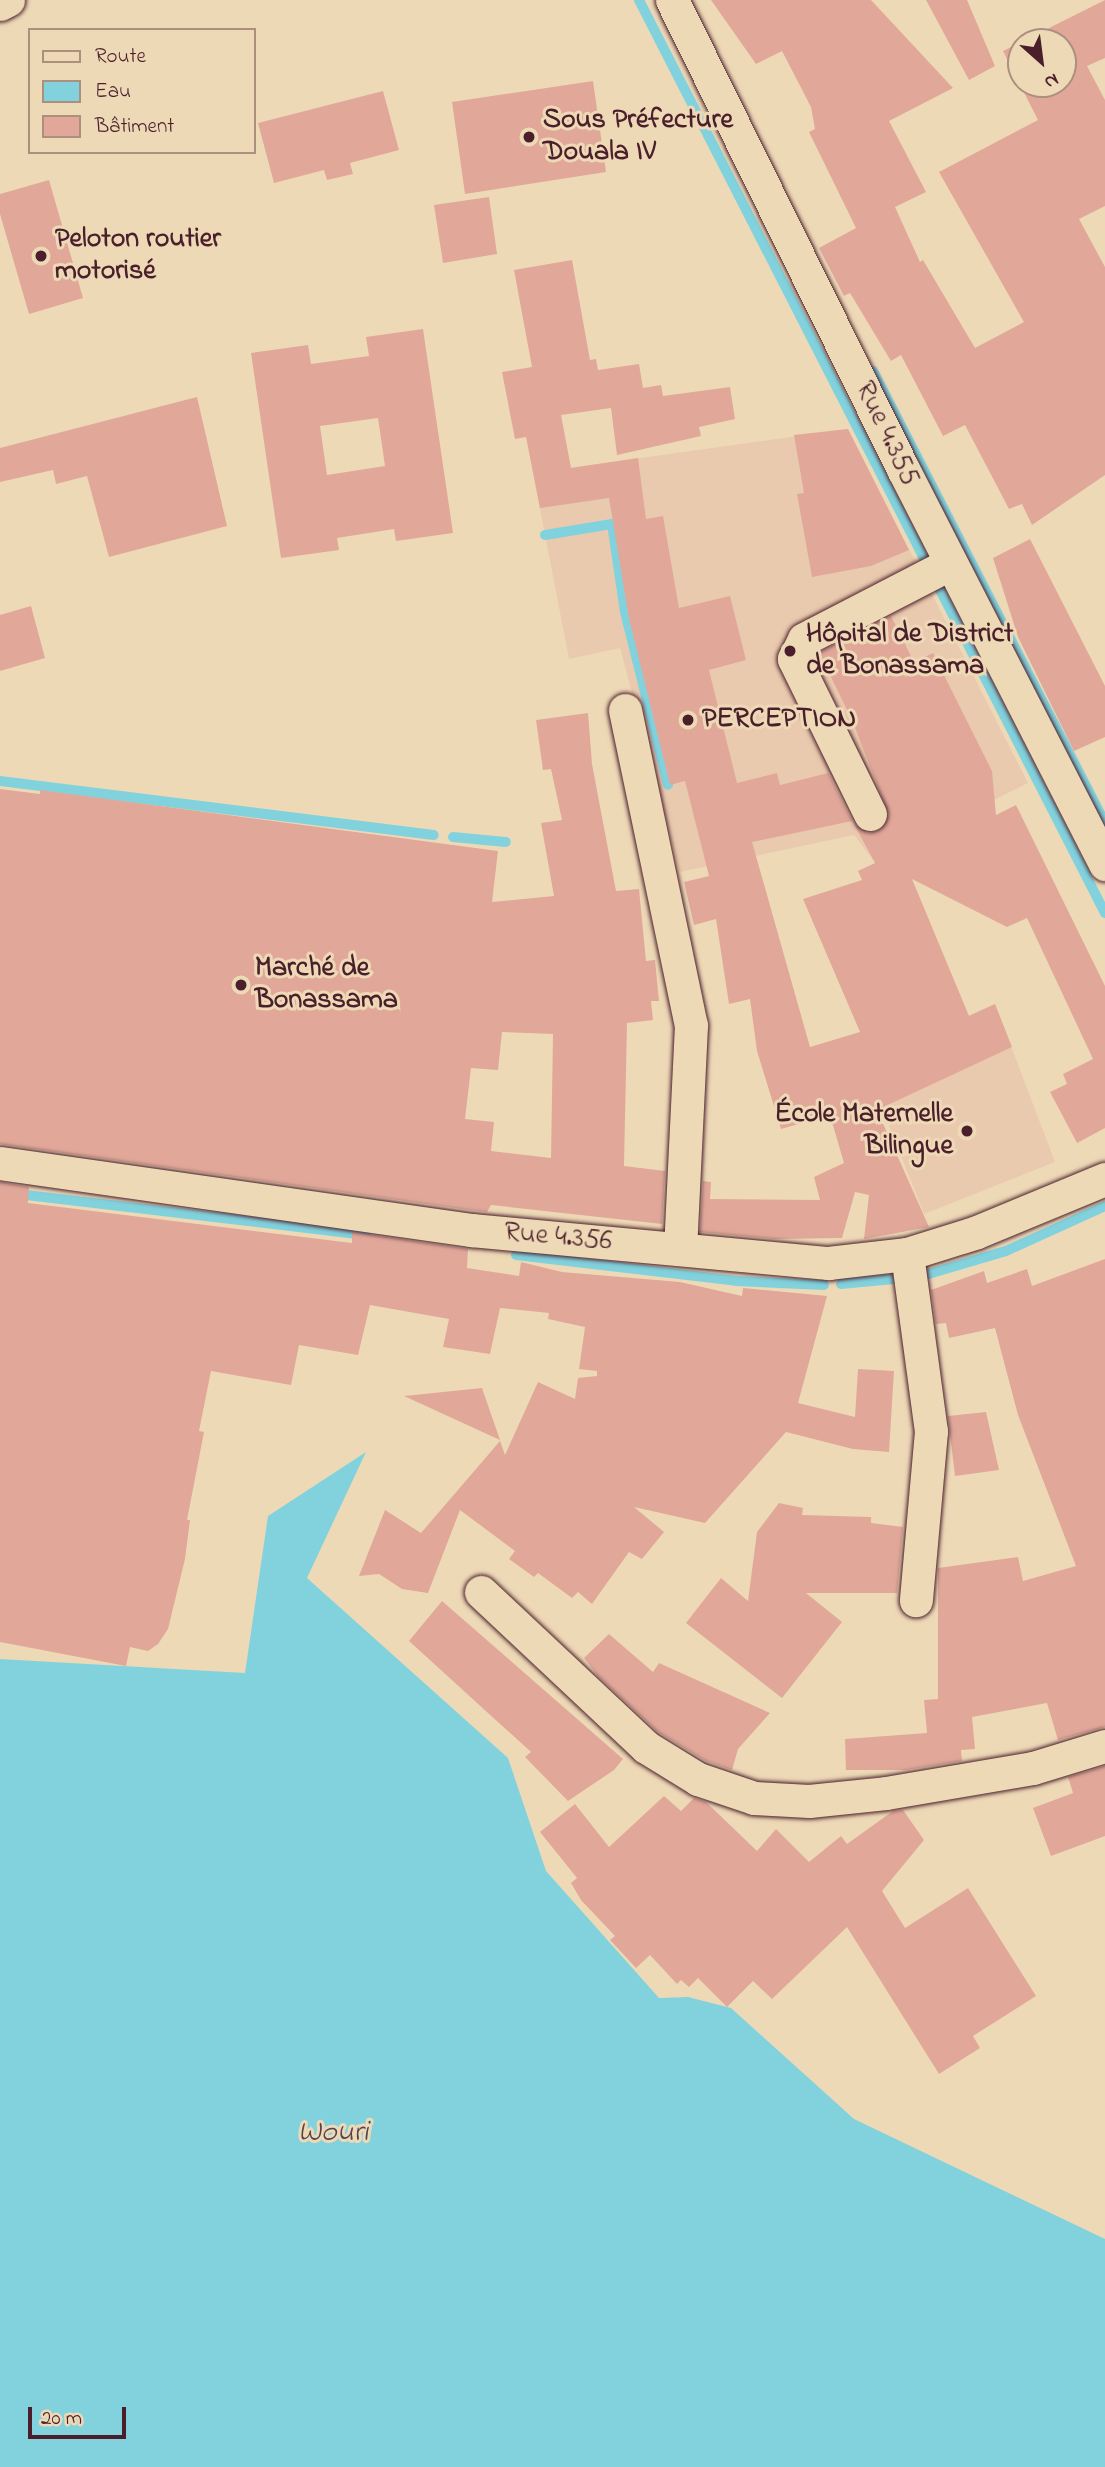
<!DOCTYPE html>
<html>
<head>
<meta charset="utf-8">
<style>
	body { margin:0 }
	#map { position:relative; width:1105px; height:2467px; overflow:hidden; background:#eed9b7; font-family:"Indie Flower",sans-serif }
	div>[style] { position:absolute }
	.built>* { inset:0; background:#eacaae }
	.water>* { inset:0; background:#82d2dd }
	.stream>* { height:10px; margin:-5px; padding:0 5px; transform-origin:5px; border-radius:5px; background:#82d2dd }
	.building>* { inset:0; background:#e1a89a }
	.roads { filter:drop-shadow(0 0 2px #4a1f2b) drop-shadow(0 0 2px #4a1f2b) }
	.minor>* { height:33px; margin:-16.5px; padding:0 16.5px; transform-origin:16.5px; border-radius:16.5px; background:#eed9b7 }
	.dots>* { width:19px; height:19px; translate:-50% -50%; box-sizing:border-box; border:4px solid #eed9b7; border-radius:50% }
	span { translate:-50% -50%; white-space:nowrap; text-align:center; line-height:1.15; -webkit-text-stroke:6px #eed9b7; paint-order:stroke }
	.poi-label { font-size:28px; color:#4a1f2b; font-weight:700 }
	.left { translate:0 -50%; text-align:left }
	.right { translate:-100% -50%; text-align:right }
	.street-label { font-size:28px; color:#4a1f2b }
	.water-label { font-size:30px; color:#55434f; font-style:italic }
	.legend { position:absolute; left:28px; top:28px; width:228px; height:126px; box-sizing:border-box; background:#eed9b7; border:2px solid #ac8f7f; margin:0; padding:9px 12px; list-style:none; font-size:21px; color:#4a1f2b }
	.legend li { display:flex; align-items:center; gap:14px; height:35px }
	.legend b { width:35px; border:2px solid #ac8f7f }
	.north { position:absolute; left:1007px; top:28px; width:70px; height:70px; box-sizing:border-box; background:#eed9b7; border:2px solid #ac8f7f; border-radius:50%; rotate:152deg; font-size:19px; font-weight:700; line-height:28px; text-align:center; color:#4a1f2b }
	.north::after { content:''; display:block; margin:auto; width:24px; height:32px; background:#4a1f2b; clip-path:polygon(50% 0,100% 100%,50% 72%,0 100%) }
	.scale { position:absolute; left:28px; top:2407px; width:98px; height:32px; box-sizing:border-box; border:4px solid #4a1f2b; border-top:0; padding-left:9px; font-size:21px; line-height:24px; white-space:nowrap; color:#4a1f2b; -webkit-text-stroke:5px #eed9b7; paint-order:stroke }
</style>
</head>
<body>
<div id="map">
	<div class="built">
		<i style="clip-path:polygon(848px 429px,1028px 783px,873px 860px,854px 835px,680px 872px,620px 648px,569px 659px,533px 473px)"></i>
		<i style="clip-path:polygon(995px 1004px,1055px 1162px,924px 1214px,882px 1108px,917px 1038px)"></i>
	</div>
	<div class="water">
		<i style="clip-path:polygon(366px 1452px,307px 1578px,508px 1758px,546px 1871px,659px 1998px,688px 1997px,731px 2008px,854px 2119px,1105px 2239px,1105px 2467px,0 2467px,0 1659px,245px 1673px,268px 1516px)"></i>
	</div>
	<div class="stream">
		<i style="left:639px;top:0;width:1025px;rotate:62.96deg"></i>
		<i style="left:873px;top:371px;width:508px;rotate:62.83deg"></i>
		<i style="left:545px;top:535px;width:68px;rotate:-9.3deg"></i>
		<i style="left:612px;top:524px;width:89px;rotate:81.6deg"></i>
		<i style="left:625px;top:612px;width:178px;rotate:76deg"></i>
		<i style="left:0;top:781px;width:437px;rotate:7.1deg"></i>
		<i style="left:453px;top:837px;width:53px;rotate:5.4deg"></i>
		<i style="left:0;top:1192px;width:368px;rotate:6.7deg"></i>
		<i style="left:516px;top:1255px;width:222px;rotate:6.7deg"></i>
		<i style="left:736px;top:1281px;width:88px;rotate:2.6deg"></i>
		<i style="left:925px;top:1275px;width:84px;rotate:-16.5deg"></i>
		<i style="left:1006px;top:1251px;width:109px;rotate:-24.4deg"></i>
		<i style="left:841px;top:1284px;width:63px;rotate:-5.4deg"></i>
	</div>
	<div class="building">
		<i style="clip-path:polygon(evenodd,711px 0,871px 0,953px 88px,889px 121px,926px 192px,895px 207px,920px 262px,923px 260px,975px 348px,1024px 322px,939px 172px,1038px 120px,1003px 51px,1105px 0,1105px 58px,1087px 66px,1105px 100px,1105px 206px,1079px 219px,1105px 267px,1105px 475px,1032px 525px,1022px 504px,1009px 509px,965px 425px,943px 436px,901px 355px,891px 361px,850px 293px,844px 296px,819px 248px,856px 228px,809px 132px,815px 129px,811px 107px,782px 51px,756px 64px,711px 0,1021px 42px,1063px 42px,1063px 84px,1021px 84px,1021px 42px)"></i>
		<i style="clip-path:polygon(926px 0,967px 0,995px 66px,969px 80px)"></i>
		<i style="clip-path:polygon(593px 81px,606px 172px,465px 194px,452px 102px)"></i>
		<i style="clip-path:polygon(383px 91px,399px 150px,350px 163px,353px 174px,327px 180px,324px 170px,274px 183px,258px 123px)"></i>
		<i style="clip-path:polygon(49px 180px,83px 298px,29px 314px,0 214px,0 194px)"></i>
		<i style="clip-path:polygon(489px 197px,497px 254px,443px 263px,434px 205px)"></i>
		<i style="clip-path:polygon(572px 260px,590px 360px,596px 359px,598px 370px,639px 364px,643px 388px,661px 385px,663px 396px,730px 387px,735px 419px,699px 427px,701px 436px,617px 455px,611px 408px,561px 415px,571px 468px,638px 458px,646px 519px,663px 516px,679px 608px,730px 596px,746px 660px,709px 670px,737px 783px,777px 773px,780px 785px,828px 773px,852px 821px,752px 842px,810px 1047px,860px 1032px,803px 899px,862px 880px,858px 871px,875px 863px,854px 824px,868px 833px,878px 831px,889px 815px,852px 720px,819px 653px,891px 616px,914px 662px,933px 653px,992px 771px,996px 815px,1016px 805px,1105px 986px,1105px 1128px,1077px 1143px,1050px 1092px,1067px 1084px,1063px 1074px,1093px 1059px,1027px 918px,1007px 927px,912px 879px,969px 1016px,995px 1004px,1012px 1047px,877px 1110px,929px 1227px,864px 1239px,869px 1195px,855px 1192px,842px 1238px,775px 1239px,700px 1232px,703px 1181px,711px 1182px,710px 1199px,820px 1200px,814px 1177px,844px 1163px,830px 1115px,781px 1129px,757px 1051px,750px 999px,729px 1004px,716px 919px,694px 925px,684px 882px,709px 876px,685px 781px,670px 785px,629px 619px,609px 498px,540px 508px,526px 437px,515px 439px,502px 372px,532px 367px,514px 270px)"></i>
		<i style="clip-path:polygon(evenodd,423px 329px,453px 533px,396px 541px,394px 529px,337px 538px,339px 550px,281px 558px,251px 353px,308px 345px,311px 364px,369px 356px,366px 337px,423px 329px,378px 418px,385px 466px,327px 475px,320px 426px,378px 418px)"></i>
		<i style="clip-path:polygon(197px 397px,227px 526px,109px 557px,87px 476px,56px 484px,53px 470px,0 482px,0 448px)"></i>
		<i style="clip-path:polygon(848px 429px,909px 550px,871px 566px,812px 577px,797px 494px,804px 493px,794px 435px)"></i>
		<i style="clip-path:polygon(1030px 539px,1105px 686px,1105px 737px,1074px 751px,1018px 637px,993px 558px)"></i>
		<i style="clip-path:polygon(31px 606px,45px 658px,0 671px,0 615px)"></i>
		<i style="clip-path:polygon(evenodd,588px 713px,592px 764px,616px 891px,639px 889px,646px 961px,655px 960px,659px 1001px,651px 1001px,653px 1020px,627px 1023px,624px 1166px,665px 1171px,662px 1224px,491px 1205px,487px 1212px,470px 1210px,0 1144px,0 789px,40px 794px,40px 790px,498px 851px,492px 902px,554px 896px,541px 823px,562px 820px,551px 769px,543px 770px,536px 720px,588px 713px,502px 1032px,553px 1034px,551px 1158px,491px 1151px,494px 1122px,465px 1119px,471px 1068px,498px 1070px,502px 1032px)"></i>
		<i style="clip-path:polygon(0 1182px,29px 1187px,28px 1203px,352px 1243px,352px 1232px,468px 1249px,467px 1268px,519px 1276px,521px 1262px,562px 1272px,680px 1282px,742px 1296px,743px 1288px,827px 1296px,798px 1403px,855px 1417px,858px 1369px,894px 1371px,889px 1452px,853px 1449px,786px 1432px,705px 1523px,634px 1507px,664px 1532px,642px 1559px,629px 1552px,592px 1604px,578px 1592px,572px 1598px,538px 1573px,534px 1577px,509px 1559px,515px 1551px,460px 1510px,428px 1593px,402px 1589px,379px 1574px,359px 1576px,385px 1510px,421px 1533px,500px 1441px,505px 1455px,538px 1382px,575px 1399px,578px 1378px,597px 1376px,597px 1371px,579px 1369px,585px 1327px,548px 1319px,549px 1313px,500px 1308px,490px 1354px,443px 1347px,449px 1319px,370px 1305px,358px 1355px,299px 1345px,291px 1385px,211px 1371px,199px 1431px,204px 1432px,187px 1520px,190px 1520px,185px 1559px,168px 1629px,158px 1644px,148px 1651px,130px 1647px,126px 1666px,0 1642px)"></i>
		<i style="clip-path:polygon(1105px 1259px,1105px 1727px,1058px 1740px,1047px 1703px,972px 1717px,975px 1749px,961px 1750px,962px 1761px,906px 1770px,846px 1770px,845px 1739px,927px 1733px,924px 1700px,938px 1699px,938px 1568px,1018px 1557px,1023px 1581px,1076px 1566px,1018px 1415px,995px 1328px,949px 1338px,946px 1323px,936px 1324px,931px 1290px,984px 1271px,987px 1283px,1027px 1269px,1032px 1286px)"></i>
		<i style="clip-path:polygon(482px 1388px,500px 1440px,404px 1396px)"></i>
		<i style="clip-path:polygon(986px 1412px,999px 1470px,955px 1476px,948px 1416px)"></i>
		<i style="clip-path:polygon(779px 1503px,803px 1508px,802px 1515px,871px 1517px,871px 1523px,903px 1527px,897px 1593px,806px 1593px,842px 1622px,782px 1698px,686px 1623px,721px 1578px,748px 1601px,757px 1532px)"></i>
		<i style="clip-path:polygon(442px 1601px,623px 1759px,614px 1770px,568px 1801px,525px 1757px,531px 1752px,409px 1641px)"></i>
		<i style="clip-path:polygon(609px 1634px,653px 1672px,659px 1663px,770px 1713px,738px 1749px,732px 1770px,706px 1761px,658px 1732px,598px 1676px,584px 1658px)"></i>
		<i style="clip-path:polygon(1105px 1766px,1105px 1836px,1051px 1856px,1033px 1808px,1073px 1793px,1068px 1777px)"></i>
		<i style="clip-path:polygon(664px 1796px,681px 1811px,694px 1798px,706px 1802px,757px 1851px,776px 1829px,809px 1862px,841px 1836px,847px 1844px,893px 1811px,903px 1810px,924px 1840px,882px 1891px,905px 1928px,968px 1888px,1036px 1996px,973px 2036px,980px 2048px,939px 2074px,847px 1927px,772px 1999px,753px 1981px,727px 2007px,698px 1978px,689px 1987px,681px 1980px,677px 1984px,650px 1955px,636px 1968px,610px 1940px,615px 1936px,581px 1900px,571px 1883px,577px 1878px,540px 1832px,575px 1804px,609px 1847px)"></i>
	</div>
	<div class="roads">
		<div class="minor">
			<i style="left:672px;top:0;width:523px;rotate:63.78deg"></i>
			<i style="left:903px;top:469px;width:444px;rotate:62.9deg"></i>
			<i style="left:0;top:4px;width:9px;rotate:-27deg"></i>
			<i style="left:625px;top:710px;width:322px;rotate:78.2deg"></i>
			<i style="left:691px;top:1025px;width:224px;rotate:92.8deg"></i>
			<i style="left:870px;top:814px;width:173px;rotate:-116.1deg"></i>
			<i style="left:794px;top:659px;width:22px;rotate:-63deg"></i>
			<i style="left:804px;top:639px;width:165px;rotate:-27.3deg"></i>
			<i style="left:0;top:1163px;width:476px;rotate:8.1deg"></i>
			<i style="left:471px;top:1230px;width:359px;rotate:5.3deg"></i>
			<i style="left:828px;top:1263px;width:80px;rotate:-6.5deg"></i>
			<i style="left:907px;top:1254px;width:73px;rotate:-17.4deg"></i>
			<i style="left:977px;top:1232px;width:139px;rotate:-22.5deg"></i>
			<i style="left:907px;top:1254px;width:179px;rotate:82.3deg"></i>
			<i style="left:931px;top:1431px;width:170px;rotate:95.1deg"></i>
			<i style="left:481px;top:1592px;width:226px;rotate:43.2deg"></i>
			<i style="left:646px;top:1747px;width:61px;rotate:31.6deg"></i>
			<i style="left:698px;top:1779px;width:59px;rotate:18.7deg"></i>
			<i style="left:754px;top:1798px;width:55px;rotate:3.1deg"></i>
			<i style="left:809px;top:1801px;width:77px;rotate:-5.9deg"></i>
			<i style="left:886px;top:1793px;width:149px;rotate:-9.7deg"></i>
			<i style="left:1033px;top:1768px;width:75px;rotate:-17deg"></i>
		</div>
	</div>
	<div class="dots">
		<i style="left:529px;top:137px;background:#4a1f2b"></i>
		<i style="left:41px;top:256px;background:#4a1f2b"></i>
		<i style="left:790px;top:651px;background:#4a1f2b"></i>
		<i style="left:688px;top:720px;background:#4a1f2b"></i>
		<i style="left:241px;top:985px;background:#4a1f2b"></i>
		<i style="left:967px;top:1131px;background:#4a1f2b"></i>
	</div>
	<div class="poi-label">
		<span class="left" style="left:543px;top:137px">Sous Préfecture<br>Douala IV</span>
		<span class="left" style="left:55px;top:256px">Peloton routier<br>motorisé</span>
		<span class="left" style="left:806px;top:651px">Hôpital de District<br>de Bonassama</span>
		<span class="left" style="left:702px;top:720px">PERCEPTION</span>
		<span class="left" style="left:255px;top:985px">Marché de<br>Bonassama</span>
		<span class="right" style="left:953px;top:1131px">École Maternelle<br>Bilingue</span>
	</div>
	<div class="street-label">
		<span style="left:886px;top:434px;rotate:64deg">Rue 4.355</span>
		<span style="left:558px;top:1238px;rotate:5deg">Rue 4.356</span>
	</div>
	<div class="water-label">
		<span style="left:333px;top:2133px">Wouri</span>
	</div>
	<ul class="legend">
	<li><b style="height:9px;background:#eed9b7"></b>Route</li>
	<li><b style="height:19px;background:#82d2dd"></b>Eau</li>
	<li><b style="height:19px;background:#e1a89a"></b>Bâtiment</li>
	</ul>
	<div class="north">N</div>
	<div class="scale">20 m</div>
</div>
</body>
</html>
